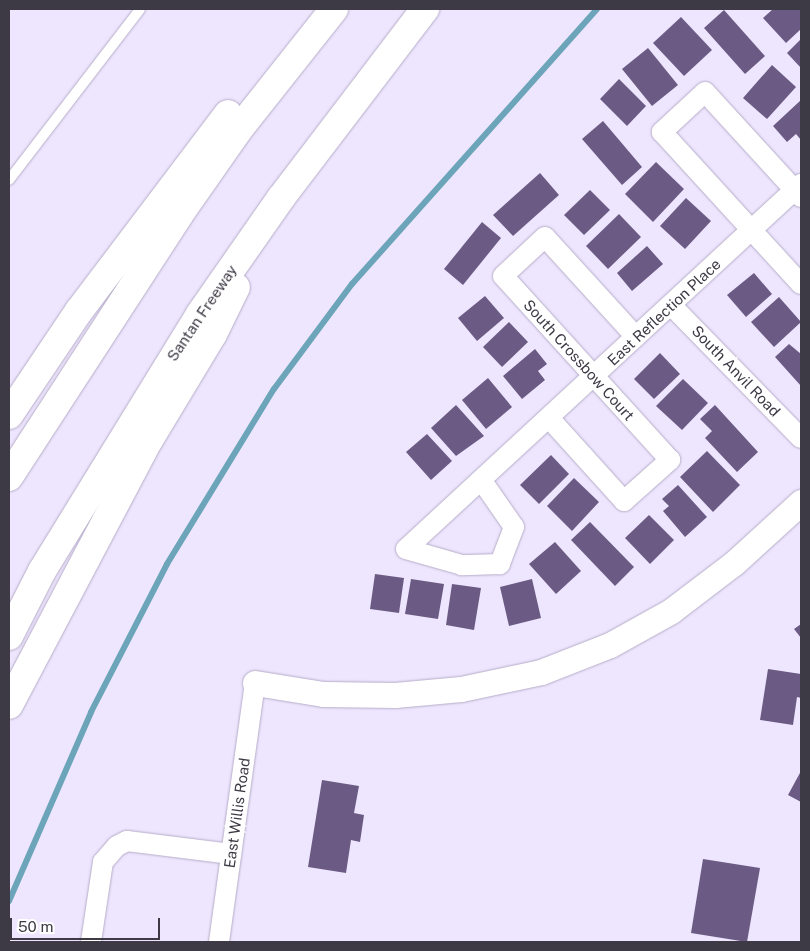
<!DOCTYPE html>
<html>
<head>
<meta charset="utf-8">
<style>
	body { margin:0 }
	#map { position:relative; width:810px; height:951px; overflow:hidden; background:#eee6fe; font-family:"Public Sans",sans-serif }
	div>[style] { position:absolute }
	.stream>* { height:6px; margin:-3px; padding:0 3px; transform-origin:3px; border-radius:3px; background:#6ca5b9 }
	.building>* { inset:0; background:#6b5b84 }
	.roads { filter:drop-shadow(0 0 1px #b6acc8) drop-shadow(0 0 1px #b6acc8) }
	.service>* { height:10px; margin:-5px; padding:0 5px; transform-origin:5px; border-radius:5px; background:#fff }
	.minor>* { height:20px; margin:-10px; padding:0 10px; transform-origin:10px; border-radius:10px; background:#fff }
	.tertiary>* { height:25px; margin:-12.5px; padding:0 12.5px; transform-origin:12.5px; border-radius:12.5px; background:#fff }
	.motorway>* { height:28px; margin:-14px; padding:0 14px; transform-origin:14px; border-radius:14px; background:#fff }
	span { translate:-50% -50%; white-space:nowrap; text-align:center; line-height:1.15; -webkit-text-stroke:5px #fff; paint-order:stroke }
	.street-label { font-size:15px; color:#3e3a45 }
	.frame { position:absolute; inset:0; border:10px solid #3e3a45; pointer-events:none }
	.scale { position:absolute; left:10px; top:918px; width:150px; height:22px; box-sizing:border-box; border:2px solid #3e3a45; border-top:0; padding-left:6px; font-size:15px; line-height:18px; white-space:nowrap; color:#3e3a45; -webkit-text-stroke:4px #fff; paint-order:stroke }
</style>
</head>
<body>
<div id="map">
	<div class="stream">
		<i style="left:9px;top:901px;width:206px;rotate:-66.5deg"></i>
		<i style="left:91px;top:712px;width:166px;rotate:-62.8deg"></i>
		<i style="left:167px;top:564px;width:205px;rotate:-58.6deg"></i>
		<i style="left:274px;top:389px;width:131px;rotate:-53.4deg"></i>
		<i style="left:352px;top:284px;width:368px;rotate:-48.3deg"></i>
	</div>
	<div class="building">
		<i style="clip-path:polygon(773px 9px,801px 9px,801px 29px,786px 43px,763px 18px)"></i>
		<i style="clip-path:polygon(724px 10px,765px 56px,745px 74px,704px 28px)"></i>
		<i style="clip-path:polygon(681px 17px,712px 50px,684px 76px,653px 43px)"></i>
		<i style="clip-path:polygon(801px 39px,801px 68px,787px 53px)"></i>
		<i style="clip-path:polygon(648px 48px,678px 85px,652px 106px,622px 69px)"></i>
		<i style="clip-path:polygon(772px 65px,796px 87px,767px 119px,743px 98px)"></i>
		<i style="clip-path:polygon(619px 79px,646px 106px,627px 126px,600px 99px)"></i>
		<i style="clip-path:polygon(801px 100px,801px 140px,796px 134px,787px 142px,773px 126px)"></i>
		<i style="clip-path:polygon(603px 121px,642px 167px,622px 185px,582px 139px)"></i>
		<i style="clip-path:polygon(656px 162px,684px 189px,653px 222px,625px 194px)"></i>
		<i style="clip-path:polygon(540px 173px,559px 195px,513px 236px,493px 215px)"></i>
		<i style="clip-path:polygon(590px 190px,610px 210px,584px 235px,564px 215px)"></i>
		<i style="clip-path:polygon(686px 198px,711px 221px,685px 249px,660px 226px)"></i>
		<i style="clip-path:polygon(619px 214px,641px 237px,608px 269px,586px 246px)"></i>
		<i style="clip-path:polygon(482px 222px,501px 238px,463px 285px,444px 269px)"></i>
		<i style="clip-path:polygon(647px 246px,663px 264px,632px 291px,617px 273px)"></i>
		<i style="clip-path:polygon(754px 273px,772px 294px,746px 317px,727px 295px)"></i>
		<i style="clip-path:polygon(485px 296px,504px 318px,477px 341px,458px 318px)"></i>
		<i style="clip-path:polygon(779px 297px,801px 322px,774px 347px,751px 322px)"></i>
		<i style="clip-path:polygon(509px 322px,528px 342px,502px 367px,483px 347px)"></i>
		<i style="clip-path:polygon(789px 344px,801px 354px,801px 386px,775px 357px)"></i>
		<i style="clip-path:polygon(535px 349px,547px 364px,538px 371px,545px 380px,522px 399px,503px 376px)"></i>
		<i style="clip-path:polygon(660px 353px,680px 374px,654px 399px,634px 379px)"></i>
		<i style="clip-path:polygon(488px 378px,512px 407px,486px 429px,462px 400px)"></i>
		<i style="clip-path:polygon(683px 379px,708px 403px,682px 430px,656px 406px)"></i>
		<i style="clip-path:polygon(456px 405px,484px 436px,456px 456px,431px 428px)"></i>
		<i style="clip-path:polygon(715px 405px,758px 452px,737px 472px,705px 438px,712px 431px,700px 419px)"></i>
		<i style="clip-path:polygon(427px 434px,452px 461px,431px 480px,406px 452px)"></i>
		<i style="clip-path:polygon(707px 451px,740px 485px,713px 512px,680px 477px)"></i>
		<i style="clip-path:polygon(551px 455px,569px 474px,539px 504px,520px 485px)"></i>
		<i style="clip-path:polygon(574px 478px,599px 502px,572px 531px,547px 506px)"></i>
		<i style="clip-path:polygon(678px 485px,707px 517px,685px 537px,663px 511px,669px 506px,662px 499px)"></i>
		<i style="clip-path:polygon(649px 515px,674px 540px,650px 564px,625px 538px)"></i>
		<i style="clip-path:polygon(590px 522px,634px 567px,615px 586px,571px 540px)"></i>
		<i style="clip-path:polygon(555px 542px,581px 571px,556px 594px,529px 564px)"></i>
		<i style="clip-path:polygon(375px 574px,404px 578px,399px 613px,370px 609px)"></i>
		<i style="clip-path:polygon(411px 579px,444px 584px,438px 619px,405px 614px)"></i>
		<i style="clip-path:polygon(532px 579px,541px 618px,509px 626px,500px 587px)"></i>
		<i style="clip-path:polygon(452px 584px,481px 588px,474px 630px,446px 625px)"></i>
		<i style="clip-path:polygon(801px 624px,801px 638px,794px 629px)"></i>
		<i style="clip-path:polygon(768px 669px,801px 674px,801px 698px,797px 697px,793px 725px,760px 720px)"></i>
		<i style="clip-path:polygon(801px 771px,801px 802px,788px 795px)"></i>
		<i style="clip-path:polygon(322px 780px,359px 786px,354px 813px,364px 815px,360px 842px,351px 840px,346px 873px,308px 867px)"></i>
		<i style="clip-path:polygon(703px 859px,760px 868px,747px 942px,691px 933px)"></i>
	</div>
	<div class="roads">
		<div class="service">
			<i style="left:9px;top:180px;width:215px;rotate:-52.5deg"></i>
		</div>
		<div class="minor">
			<i style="left:801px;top:197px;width:142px;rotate:-132.4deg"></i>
			<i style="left:705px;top:92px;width:59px;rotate:137.1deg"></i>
			<i style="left:662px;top:132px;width:206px;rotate:47.6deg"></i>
			<i style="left:671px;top:305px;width:186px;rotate:45.7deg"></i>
			<i style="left:549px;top:418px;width:112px;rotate:47.9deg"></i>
			<i style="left:624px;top:501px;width:62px;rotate:-41.7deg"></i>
			<i style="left:670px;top:460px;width:248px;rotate:-132.2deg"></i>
			<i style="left:503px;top:276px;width:57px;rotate:-42.9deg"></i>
			<i style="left:545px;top:237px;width:135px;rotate:47.7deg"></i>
			<i style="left:482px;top:481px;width:56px;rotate:55.2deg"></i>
			<i style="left:514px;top:527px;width:40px;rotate:111deg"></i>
			<i style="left:500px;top:564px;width:38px;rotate:178deg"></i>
			<i style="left:462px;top:565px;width:58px;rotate:-164.1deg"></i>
			<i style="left:406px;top:549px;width:538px;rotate:-42.74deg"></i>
			<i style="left:91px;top:942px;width:81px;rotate:-81.5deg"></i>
			<i style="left:103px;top:862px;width:21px;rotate:-49deg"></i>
			<i style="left:117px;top:846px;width:11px;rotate:-27deg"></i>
			<i style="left:127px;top:841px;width:105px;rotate:7.1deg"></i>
			<i style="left:219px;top:942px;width:261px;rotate:-82.1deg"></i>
		</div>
		<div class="tertiary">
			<i style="left:255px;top:683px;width:69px;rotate:9.2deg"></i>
			<i style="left:323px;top:694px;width:72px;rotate:0.8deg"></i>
			<i style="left:395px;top:695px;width:66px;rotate:-5.2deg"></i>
			<i style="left:461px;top:689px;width:82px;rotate:-12deg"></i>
			<i style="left:541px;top:672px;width:74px;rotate:-21.4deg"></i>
			<i style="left:610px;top:645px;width:70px;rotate:-29.1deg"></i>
			<i style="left:671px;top:611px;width:79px;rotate:-37.3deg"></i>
			<i style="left:734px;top:563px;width:91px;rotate:-42.3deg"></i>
		</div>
		<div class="motorway">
			<i style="left:9px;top:415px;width:125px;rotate:-56.1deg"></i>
			<i style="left:79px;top:311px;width:247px;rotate:-52.9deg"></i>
			<i style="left:9px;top:477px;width:312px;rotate:-57deg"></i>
			<i style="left:179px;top:215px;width:105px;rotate:-55.1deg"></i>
			<i style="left:239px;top:129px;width:153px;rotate:-51.6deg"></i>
			<i style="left:9px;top:636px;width:73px;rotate:-63.1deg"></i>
			<i style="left:42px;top:571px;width:302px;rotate:-58.4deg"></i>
			<i style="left:200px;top:314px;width:141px;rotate:-55.1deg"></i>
			<i style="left:281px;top:198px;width:238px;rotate:-52.7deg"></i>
			<i style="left:9px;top:705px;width:300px;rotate:-62.2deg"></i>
			<i style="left:149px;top:440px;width:124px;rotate:-58.9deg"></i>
			<i style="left:213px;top:334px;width:52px;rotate:-63.9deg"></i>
		</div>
	</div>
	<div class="street-label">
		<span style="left:664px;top:312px;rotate:-43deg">East Reflection Place</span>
		<span style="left:202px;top:313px;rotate:-56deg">Santan Freeway</span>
		<span style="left:579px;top:360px;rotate:48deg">South Crossbow Court</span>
		<span style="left:736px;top:371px;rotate:46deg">South Anvil Road</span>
		<span style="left:237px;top:813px;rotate:-82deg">East Willis Road</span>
	</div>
	<div class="frame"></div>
	<div class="scale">50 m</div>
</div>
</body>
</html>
